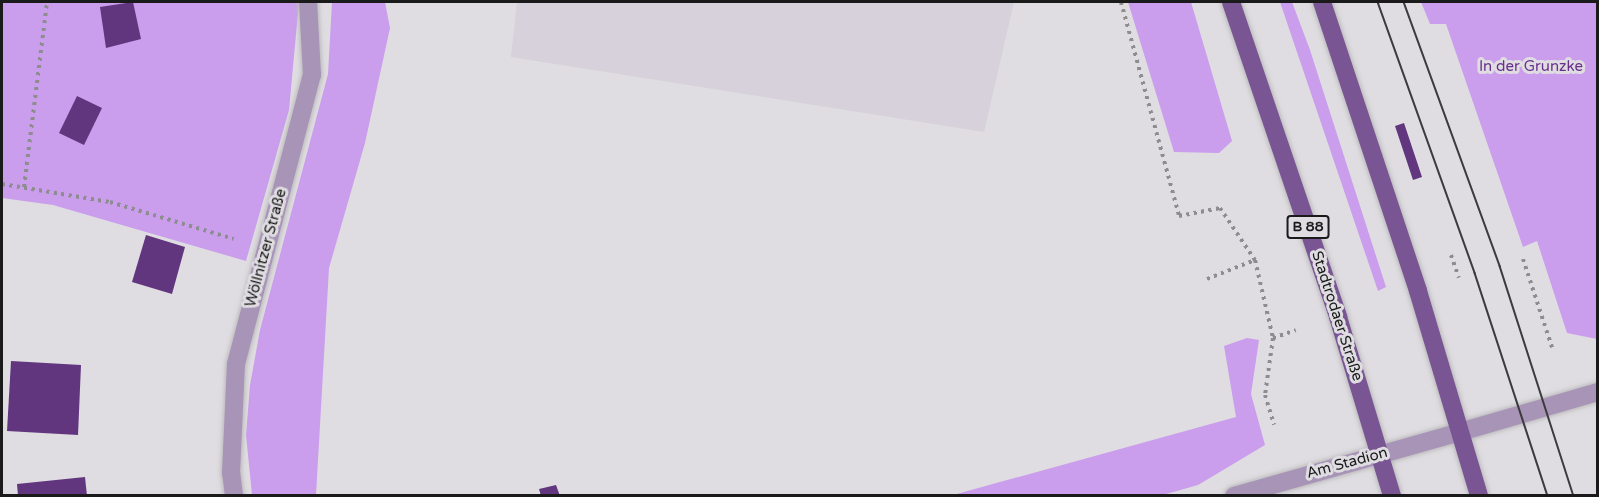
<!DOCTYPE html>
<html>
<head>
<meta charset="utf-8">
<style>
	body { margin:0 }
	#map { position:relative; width:1599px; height:497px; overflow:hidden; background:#dfdde1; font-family:"Varela Round",sans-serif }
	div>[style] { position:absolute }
	.built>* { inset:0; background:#d6d1db }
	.green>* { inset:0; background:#ca9ded }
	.building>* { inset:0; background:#61367e }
	.path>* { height:4px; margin-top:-2px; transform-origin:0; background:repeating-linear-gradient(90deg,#8d8c8e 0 3px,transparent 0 7.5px) }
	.roads { filter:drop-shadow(0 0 2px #bcbabd) drop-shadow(0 0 2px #bcbabd) }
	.lane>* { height:18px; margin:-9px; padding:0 9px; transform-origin:9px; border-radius:9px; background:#a794b7 }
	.street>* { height:18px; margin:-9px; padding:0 9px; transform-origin:9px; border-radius:9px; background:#a794b7 }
	.primary>* { height:18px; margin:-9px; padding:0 9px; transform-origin:9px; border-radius:9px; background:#795594 }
	.tram>* { height:1.5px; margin:-0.75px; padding:0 0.75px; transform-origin:0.75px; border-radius:0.75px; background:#3c3c3e }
	span { translate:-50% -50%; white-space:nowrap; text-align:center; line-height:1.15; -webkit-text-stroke:6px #dfdde1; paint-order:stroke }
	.shield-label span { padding:2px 4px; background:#dfdde1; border:2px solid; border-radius:4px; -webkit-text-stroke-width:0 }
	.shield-label { font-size:14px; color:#1a1a1b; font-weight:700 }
	.park-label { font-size:15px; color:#692f8d }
	.street-label { font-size:15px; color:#1a1a1b }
	.frame { position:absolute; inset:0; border:3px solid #1a1a1b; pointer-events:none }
</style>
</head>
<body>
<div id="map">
	<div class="built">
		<i style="clip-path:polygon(517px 2px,1014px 2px,984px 132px,511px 57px)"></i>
	</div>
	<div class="green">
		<i style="clip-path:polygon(2px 2px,299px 2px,289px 110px,246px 261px,53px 205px,2px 198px)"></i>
		<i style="clip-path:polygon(332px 2px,385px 2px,390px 28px,365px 143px,329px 268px,316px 495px,252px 495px,246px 435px,250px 385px,260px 330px,328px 74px)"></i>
		<i style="clip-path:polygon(1128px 2px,1191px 2px,1232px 141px,1219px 153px,1174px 152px)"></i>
		<i style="clip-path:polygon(1280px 2px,1292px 2px,1310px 50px,1386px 287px,1378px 291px)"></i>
		<i style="clip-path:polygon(1421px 2px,1597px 2px,1597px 339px,1567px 333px,1537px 241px,1523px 247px,1446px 24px,1430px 24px)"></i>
		<i style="clip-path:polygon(1247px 338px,1259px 340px,1251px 394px,1265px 445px,1198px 485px,1159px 496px,953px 495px,1236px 417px,1224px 346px)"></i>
	</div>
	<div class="building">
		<i style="clip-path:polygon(133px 2px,141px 39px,106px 48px,100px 7px)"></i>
		<i style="clip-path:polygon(77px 96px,102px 108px,84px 145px,59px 133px)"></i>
		<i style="clip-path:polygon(1404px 123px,1422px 177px,1413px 180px,1395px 126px)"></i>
		<i style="clip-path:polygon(146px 235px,185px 247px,172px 294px,132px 282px)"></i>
		<i style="clip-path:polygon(11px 361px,81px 365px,78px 435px,7px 431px)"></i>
		<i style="clip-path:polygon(85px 477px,87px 496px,18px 496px,17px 484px)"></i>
		<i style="clip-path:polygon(556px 485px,560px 496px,541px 496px,539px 489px)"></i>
	</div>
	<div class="path">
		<i style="left:1121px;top:2px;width:222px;rotate:74.8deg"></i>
		<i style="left:1179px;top:216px;width:42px;rotate:-11deg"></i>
		<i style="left:1220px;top:208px;width:63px;rotate:56.1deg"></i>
		<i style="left:1255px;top:260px;width:80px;rotate:77deg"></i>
		<i style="left:1273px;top:338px;width:58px;rotate:98deg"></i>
		<i style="left:1265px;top:395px;width:31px;rotate:73deg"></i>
		<i style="left:2px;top:184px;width:109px;rotate:9.5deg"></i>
		<i style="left:110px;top:202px;width:129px;rotate:16.6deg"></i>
		<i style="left:24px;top:187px;width:186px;rotate:-82.9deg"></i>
		<i style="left:1451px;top:255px;width:24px;rotate:71deg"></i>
		<i style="left:1523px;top:259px;width:93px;rotate:71.8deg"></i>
		<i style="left:1207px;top:279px;width:52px;rotate:-21.6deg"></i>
		<i style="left:1273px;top:338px;width:24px;rotate:-19deg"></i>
	</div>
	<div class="roads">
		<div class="lane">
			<i style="left:1460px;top:432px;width:144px;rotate:-16.2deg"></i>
		</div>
		<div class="street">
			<i style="left:234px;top:496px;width:23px;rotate:-97deg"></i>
			<i style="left:231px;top:473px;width:109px;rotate:-87.4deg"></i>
			<i style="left:236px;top:364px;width:299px;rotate:-75.3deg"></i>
			<i style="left:312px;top:75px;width:73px;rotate:-93.1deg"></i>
			<i style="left:1234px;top:496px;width:235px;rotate:-15.8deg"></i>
		</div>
		<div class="primary">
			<i style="left:1231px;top:2px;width:333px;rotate:71.2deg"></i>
			<i style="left:1338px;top:317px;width:187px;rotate:73.2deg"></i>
			<i style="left:1322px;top:2px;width:305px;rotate:71.6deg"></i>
			<i style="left:1418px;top:291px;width:214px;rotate:73.4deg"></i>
		</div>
	</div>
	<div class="tram">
		<i style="left:1378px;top:2px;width:288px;rotate:70.3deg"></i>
		<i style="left:1475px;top:273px;width:235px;rotate:71.9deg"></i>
		<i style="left:1404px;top:2px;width:281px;rotate:70deg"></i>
		<i style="left:1500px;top:266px;width:242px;rotate:72.2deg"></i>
	</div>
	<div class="shield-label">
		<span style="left:1308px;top:227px">B 88</span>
	</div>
	<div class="park-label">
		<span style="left:1531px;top:67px">In der Grunzke</span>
	</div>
	<div class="street-label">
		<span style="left:266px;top:248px;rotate:-75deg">Wöllnitzer Straße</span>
		<span style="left:1337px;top:316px;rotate:72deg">Stadtrodaer Straße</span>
		<span style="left:1347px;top:463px;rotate:-15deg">Am Stadion</span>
	</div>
	<div class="frame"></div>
</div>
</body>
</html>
